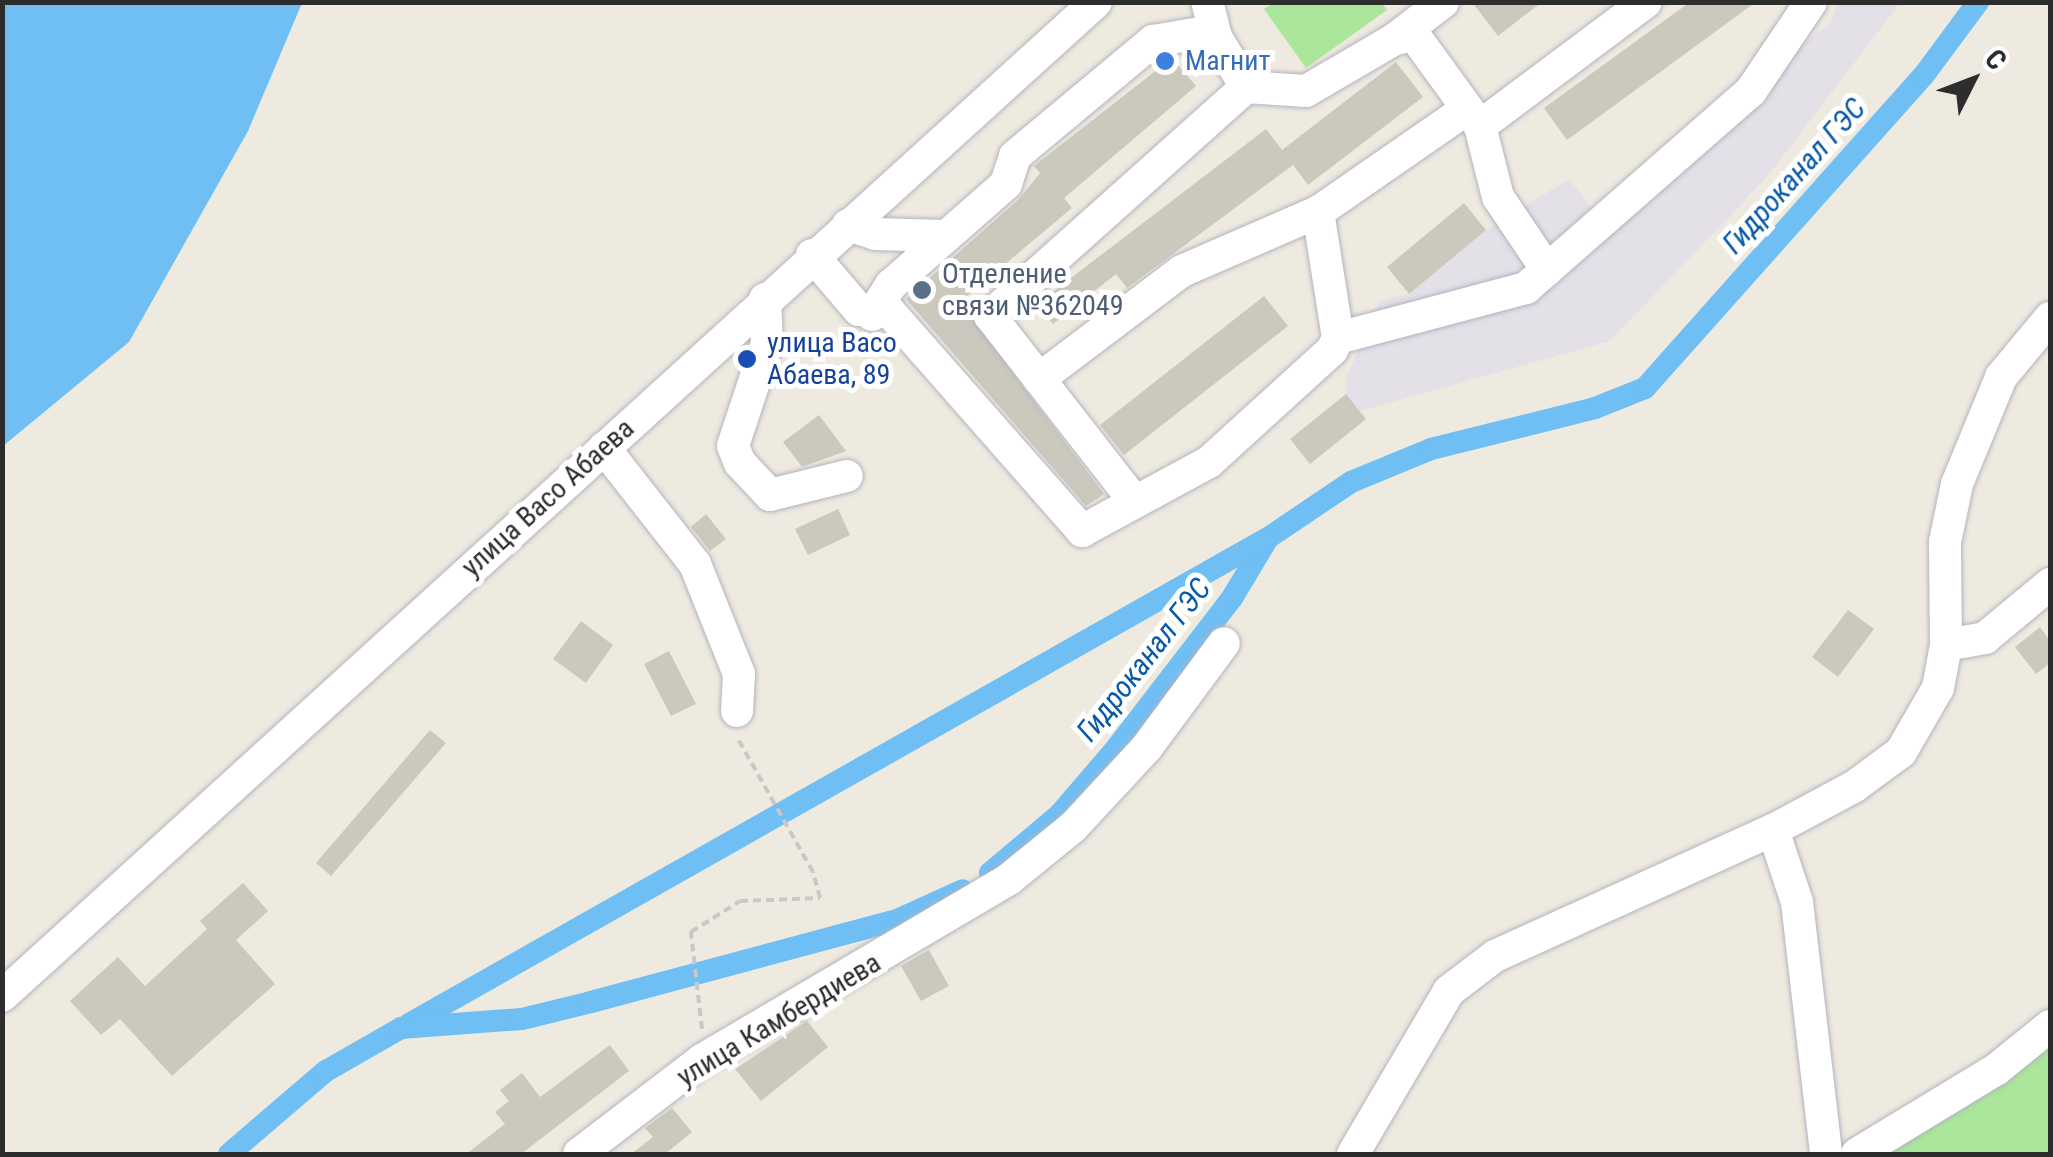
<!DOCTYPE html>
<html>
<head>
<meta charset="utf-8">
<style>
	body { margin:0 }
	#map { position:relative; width:2053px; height:1157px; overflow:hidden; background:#efeadf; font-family:"Roboto Condensed",sans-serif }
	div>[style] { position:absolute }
	.industrial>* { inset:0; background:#e3e0e7 }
	.green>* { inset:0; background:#aae79a }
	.water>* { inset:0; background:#6fbef4 }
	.canal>* { height:22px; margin:-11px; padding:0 11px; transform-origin:11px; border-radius:11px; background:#6fbef4 }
	.building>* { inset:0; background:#cbc8bd }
	.path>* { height:4px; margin-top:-2px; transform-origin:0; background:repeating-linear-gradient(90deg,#c8c8c8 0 8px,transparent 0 13px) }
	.roads { filter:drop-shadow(0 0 2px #b3b3c1) drop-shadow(0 0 2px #b3b3c1) }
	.minor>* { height:32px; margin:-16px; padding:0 16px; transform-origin:16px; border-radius:16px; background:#fff }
	.dots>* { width:28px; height:28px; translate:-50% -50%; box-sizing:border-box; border:5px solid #fff; border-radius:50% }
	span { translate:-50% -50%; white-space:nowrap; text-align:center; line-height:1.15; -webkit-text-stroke:10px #fff; paint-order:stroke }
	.shop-label { font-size:28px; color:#366cbe }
	.left { translate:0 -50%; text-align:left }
	.service-label { font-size:28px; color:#4e5e75 }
	.transit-label { font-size:28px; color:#164399 }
	.street-label { font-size:28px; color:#2d2d2d }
	.water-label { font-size:30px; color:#075aa7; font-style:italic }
	.frame { position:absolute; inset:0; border:5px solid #2d2d2d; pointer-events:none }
	.north { position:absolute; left:1923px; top:30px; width:100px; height:100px; -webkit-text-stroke:8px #fff; paint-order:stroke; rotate:48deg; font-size:28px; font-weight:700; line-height:40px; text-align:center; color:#2d2d2d }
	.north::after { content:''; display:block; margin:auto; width:35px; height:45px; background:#2d2d2d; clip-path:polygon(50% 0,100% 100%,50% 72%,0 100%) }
</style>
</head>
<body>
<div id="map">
	<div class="industrial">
		<i style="clip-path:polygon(1839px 3px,1900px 3px,1767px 177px,1610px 341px,1360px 411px,1346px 394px,1347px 376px,1380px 300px,1409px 294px,1486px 230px,1569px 179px,1592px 208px,1829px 24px)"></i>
	</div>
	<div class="green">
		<i style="clip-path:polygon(1382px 3px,1387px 10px,1306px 68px,1264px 9px,1274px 3px)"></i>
		<i style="clip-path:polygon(2050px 1027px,2050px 1154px,1854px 1154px)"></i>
	</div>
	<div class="water">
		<i style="clip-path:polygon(3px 2px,302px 3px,248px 131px,129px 342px,3px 446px)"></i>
	</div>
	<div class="canal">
		<i style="left:990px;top:873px;width:92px;rotate:-40.1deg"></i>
		<i style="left:1060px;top:814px;width:89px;rotate:-49.5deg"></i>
		<i style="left:1118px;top:746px;width:187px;rotate:-52.4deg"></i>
		<i style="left:1232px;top:598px;width:70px;rotate:-59deg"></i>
		<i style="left:1268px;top:538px;width:100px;rotate:-34deg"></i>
		<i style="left:1351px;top:482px;width:87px;rotate:-22.4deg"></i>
		<i style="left:1431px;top:449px;width:169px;rotate:-14deg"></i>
		<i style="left:1595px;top:408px;width:54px;rotate:-21.8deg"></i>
		<i style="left:1645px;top:388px;width:419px;rotate:-48.3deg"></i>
		<i style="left:1924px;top:75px;width:91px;rotate:-53.5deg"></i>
		<i style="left:409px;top:1024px;width:982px;rotate:-29.51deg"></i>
		<i style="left:229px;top:1154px;width:128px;rotate:-40.6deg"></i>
		<i style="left:326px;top:1071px;width:86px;rotate:-29.8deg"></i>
		<i style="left:401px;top:1028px;width:121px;rotate:-4.3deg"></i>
		<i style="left:522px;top:1019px;width:71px;rotate:-13.8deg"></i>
		<i style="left:591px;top:1002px;width:317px;rotate:-15deg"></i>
		<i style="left:897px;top:920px;width:72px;rotate:-24.4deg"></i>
	</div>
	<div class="building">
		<i style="clip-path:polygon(1472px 2px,1542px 2px,1498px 36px)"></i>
		<i style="clip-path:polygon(1690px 2px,1756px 2px,1567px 140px,1544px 108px)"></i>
		<i style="clip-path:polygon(1172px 58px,1196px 86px,1064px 198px,1072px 208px,960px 302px,1104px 494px,1086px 506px,906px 299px,1019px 199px,1040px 173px,1034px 166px)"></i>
		<i style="clip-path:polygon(1396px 62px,1423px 97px,1308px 185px,1293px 165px,1127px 288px,1116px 274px,1053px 324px,1037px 304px,1266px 129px,1282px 150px)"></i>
		<i style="clip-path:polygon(1464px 203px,1486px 230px,1409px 294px,1387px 267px)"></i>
		<i style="clip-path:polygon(1264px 296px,1288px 326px,1124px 455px,1100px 425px)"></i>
		<i style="clip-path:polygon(1346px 394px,1366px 419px,1310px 464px,1290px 439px)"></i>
		<i style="clip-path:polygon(819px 415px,846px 451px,802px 467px,783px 442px)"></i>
		<i style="clip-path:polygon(838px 509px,850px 535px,808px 555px,795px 529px)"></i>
		<i style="clip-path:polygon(706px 514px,726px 539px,710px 551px,691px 527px)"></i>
		<i style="clip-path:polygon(1848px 610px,1874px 629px,1838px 677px,1812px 657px)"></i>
		<i style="clip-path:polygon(581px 621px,613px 645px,586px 683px,553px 659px)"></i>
		<i style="clip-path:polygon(2040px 627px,2050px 641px,2050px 663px,2036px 674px,2015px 647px)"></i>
		<i style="clip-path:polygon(669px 651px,696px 704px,671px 716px,644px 664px)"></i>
		<i style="clip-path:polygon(430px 730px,446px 743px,331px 876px,316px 863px)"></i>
		<i style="clip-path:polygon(243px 883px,268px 911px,236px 940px,275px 984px,172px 1076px,120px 1019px,101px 1035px,70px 1001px,118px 957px,145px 986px,207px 929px,200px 921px)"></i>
		<i style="clip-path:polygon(929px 950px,949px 986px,921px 1001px,901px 966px)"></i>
		<i style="clip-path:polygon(807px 1021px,828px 1047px,761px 1101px,735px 1069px)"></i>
		<i style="clip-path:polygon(610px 1045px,629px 1071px,521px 1154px,466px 1154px,505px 1124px,495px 1112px,509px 1101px,500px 1090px,522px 1073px,540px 1097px)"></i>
		<i style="clip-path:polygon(672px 1108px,692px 1132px,665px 1154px,631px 1154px,653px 1137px,645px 1128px)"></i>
	</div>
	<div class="path">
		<i style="left:702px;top:1029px;width:98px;rotate:-96.5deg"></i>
		<i style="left:691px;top:932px;width:58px;rotate:-32.3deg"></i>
		<i style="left:740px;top:901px;width:80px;rotate:-2.1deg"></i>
		<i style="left:820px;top:898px;width:27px;rotate:-105deg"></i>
		<i style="left:813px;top:872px;width:153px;rotate:-119.4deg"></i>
	</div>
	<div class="roads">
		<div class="minor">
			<i style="left:1395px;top:39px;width:61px;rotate:-37.6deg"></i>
			<i style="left:1246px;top:87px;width:60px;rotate:3.8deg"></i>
			<i style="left:1306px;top:91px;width:103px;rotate:-30.3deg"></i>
			<i style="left:1395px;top:39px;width:19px;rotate:-12deg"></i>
			<i style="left:1414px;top:35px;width:112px;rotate:54deg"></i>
			<i style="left:1480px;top:126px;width:73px;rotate:75.8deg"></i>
			<i style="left:1498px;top:197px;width:88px;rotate:56.1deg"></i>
			<i style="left:1480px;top:126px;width:207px;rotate:-36.8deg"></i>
			<i style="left:848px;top:225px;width:28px;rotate:18deg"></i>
			<i style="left:875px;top:234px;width:71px;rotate:1.6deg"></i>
			<i style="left:812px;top:255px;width:72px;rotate:49.5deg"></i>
			<i style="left:859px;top:310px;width:30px;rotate:2deg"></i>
			<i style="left:889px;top:311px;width:293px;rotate:48.7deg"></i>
			<i style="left:1082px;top:531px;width:145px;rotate:-28.5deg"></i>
			<i style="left:1209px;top:462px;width:166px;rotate:-42.3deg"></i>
			<i style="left:1332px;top:350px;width:13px;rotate:-63deg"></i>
			<i style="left:1338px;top:338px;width:128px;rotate:-99deg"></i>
			<i style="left:765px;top:299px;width:44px;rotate:87.4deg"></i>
			<i style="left:767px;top:343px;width:108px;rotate:108.3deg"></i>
			<i style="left:733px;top:446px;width:18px;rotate:68deg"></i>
			<i style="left:740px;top:463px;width:44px;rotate:46.8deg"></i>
			<i style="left:770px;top:495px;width:79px;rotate:-13.9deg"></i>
			<i style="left:872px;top:315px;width:36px;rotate:-58deg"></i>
			<i style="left:891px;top:285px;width:153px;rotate:-41.3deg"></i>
			<i style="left:1006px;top:184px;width:29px;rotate:-72deg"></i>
			<i style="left:1015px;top:156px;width:180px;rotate:-39.8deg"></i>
			<i style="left:1153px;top:41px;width:60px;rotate:-9.6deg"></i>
			<i style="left:1212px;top:31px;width:7px;rotate:56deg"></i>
			<i style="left:1338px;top:338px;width:195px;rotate:-14.9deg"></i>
			<i style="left:1526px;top:288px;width:299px;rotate:-41.2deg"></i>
			<i style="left:1751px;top:91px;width:107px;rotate:-56deg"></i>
			<i style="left:1039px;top:379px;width:179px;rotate:-37.1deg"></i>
			<i style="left:1182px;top:271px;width:148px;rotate:-23.5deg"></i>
			<i style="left:1318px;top:212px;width:181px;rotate:-34.7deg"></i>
			<i style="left:604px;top:448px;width:147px;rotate:51.9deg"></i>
			<i style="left:695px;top:564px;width:118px;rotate:68.2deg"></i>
			<i style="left:739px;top:674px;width:37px;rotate:93deg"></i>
			<i style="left:1135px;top:502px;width:236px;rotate:-127.9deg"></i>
			<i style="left:990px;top:316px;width:343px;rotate:-41.8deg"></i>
			<i style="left:1246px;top:87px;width:58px;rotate:-121deg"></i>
			<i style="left:1216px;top:37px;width:36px;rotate:-104deg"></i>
			<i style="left:1946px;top:645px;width:40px;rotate:-10deg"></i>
			<i style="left:1985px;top:638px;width:85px;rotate:-39.7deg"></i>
			<i style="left:1773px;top:830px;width:76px;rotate:71.6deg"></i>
			<i style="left:1797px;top:902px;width:254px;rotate:83.4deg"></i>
			<i style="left:2px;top:996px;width:1478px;rotate:-42.26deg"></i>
			<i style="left:579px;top:1154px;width:155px;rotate:-37.4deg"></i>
			<i style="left:702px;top:1060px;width:356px;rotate:-30.5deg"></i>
			<i style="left:1009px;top:879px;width:82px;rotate:-39.1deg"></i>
			<i style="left:1073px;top:827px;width:109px;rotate:-47.2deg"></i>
			<i style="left:1147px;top:747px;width:129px;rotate:-53.5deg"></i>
			<i style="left:1353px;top:1154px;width:189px;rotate:-59.5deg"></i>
			<i style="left:1449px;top:991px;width:58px;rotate:-37.3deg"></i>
			<i style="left:1495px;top:956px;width:305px;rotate:-24.4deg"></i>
			<i style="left:1773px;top:830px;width:93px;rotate:-28.2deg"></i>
			<i style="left:1855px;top:786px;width:57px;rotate:-36.5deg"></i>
			<i style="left:1901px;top:752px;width:74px;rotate:-60deg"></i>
			<i style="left:1938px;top:688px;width:44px;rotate:-79.5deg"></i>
			<i style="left:1946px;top:645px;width:103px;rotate:-90.6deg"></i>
			<i style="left:1945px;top:542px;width:59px;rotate:-78.3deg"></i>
			<i style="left:1957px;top:484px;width:116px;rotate:-67.6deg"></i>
			<i style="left:2001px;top:377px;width:77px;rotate:-50.3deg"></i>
			<i style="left:1857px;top:1154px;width:164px;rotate:-31.3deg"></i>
			<i style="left:1997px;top:1069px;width:68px;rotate:-39.1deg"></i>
		</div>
	</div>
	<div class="dots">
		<i style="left:1165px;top:61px;background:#3f7fe0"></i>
		<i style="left:922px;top:290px;background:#5c6f8a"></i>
		<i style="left:747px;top:359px;background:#1a4fb4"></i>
	</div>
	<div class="shop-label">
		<span class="left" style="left:1185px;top:61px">Магнит</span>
	</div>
	<div class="service-label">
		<span class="left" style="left:942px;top:290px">Отделение<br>связи №362049</span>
	</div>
	<div class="transit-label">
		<span class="left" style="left:767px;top:359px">улица Васо<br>Абаева, 89</span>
	</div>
	<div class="street-label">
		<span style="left:548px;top:498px;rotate:-42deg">улица Васо Абаева</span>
		<span style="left:779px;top:1020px;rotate:-31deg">улица Камбердиева</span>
	</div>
	<div class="water-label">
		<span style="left:1794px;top:176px;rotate:-48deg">Гидроканал ГЭС</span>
		<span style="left:1144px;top:660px;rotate:-52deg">Гидроканал ГЭС</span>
	</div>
	<div class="frame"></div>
	<div class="north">С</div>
</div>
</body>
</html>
